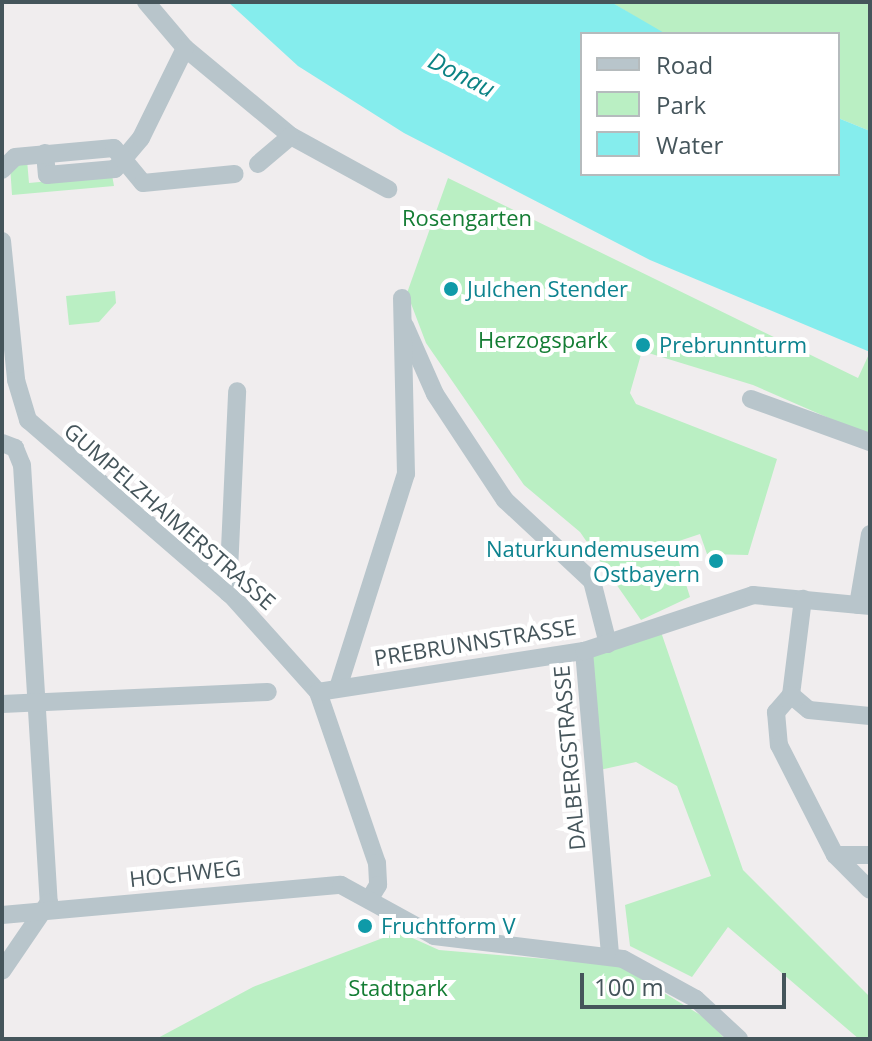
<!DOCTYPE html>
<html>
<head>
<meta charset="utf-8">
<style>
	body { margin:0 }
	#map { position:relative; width:872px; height:1041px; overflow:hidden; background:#f0edee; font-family:"Open Sans",sans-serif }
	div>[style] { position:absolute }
	.green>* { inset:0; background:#baefc3 }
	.water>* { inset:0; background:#85eded }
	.minor>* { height:18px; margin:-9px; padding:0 9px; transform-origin:9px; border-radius:9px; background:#b8c5cb }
	.dots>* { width:22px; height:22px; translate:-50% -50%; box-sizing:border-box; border:4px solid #fff; border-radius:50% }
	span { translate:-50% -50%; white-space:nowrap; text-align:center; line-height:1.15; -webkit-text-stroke:8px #fff; paint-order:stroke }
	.park-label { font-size:22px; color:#147d34 }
	.culture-label { font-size:22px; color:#0d838f }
	.left { translate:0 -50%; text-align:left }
	.right { translate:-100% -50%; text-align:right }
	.street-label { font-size:22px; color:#45555b }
	.water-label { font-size:24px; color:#0b8384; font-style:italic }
	.frame { position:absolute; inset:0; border:4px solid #45555b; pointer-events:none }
	.legend { position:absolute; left:580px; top:32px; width:260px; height:144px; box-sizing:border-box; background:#fff; border:2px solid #b5bbbd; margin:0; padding:10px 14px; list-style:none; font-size:24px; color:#45555b }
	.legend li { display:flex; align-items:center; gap:16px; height:40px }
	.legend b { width:40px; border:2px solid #b5bbbd }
	.scale { position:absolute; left:580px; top:973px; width:206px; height:36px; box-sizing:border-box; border:4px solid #45555b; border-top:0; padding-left:10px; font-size:24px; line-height:28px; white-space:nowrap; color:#45555b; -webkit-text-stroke:6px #fff; paint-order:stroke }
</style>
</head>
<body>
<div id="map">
	<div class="green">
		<i style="clip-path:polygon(611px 2px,870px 2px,870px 131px,838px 118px,838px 34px,663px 34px)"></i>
		<i style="clip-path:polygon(27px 160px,29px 183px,112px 175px,114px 186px,12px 195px,10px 165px)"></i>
		<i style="clip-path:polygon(448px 178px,858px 378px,870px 352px,870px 436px,753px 385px,642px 351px,630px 393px,636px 404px,777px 459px,748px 555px,707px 554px,700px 534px,673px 543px,690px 597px,641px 620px,580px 532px,524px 485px,426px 343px,407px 293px)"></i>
		<i style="clip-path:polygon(115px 291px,116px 303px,99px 322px,69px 325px,66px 296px)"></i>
		<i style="clip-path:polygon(661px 632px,743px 870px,870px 997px,870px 1039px,859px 1039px,728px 927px,692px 977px,630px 946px,625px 905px,711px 876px,677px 786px,636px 762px,595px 771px,588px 654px)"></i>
		<i style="clip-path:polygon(399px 932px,439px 950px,618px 965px,707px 1019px,725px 1039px,156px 1039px,253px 987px)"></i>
	</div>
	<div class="water">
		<i style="clip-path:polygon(228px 2px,611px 2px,666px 34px,582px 34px,582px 174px,838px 174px,838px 118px,870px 131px,870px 352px,650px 260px,404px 133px,298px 66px)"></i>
	</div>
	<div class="minor">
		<i style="left:146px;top:2px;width:60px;rotate:49.7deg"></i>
		<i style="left:185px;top:48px;width:138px;rotate:39.7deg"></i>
		<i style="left:291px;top:136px;width:111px;rotate:28.7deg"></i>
		<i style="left:45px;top:153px;width:22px;rotate:85deg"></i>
		<i style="left:47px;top:175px;width:68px;rotate:-5deg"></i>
		<i style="left:115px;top:169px;width:40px;rotate:-50deg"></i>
		<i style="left:141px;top:138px;width:100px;rotate:-63.9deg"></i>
		<i style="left:258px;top:164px;width:43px;rotate:-40.3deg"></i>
		<i style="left:2px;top:170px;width:18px;rotate:-45deg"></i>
		<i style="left:15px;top:157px;width:99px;rotate:-5.2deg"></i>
		<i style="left:114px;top:148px;width:45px;rotate:50.4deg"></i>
		<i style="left:143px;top:183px;width:92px;rotate:-5.6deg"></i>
		<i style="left:2px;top:241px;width:140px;rotate:84.2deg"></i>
		<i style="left:16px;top:380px;width:42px;rotate:73.3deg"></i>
		<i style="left:28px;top:420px;width:268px;rotate:40.8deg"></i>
		<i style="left:231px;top:595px;width:130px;rotate:48.1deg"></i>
		<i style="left:318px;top:692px;width:181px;rotate:71deg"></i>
		<i style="left:377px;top:863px;width:22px;rotate:87deg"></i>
		<i style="left:378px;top:885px;width:17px;rotate:121deg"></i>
		<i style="left:405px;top:326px;width:74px;rotate:66.2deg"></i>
		<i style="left:435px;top:394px;width:127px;rotate:56.6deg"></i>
		<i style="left:505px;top:500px;width:119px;rotate:43deg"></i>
		<i style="left:592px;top:581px;width:65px;rotate:75.7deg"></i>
		<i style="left:751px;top:399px;width:127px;rotate:19.9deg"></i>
		<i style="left:2px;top:443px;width:14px;rotate:21deg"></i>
		<i style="left:15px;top:448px;width:18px;rotate:68deg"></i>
		<i style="left:22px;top:465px;width:438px;rotate:86.5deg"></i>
		<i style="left:49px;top:902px;width:83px;rotate:124.3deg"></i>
		<i style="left:228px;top:593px;width:202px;rotate:-87.4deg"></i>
		<i style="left:858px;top:605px;width:72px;rotate:-80.4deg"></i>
		<i style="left:584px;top:651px;width:305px;rotate:85.1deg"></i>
		<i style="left:338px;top:688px;width:225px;rotate:-72.4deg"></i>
		<i style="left:406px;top:474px;width:176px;rotate:-91.3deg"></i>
		<i style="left:318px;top:692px;width:269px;rotate:-8.8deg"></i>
		<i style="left:584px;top:651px;width:178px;rotate:-18.3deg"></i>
		<i style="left:753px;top:595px;width:118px;rotate:5.4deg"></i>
		<i style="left:791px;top:695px;width:23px;rotate:131deg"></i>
		<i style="left:776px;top:712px;width:33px;rotate:85deg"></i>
		<i style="left:779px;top:745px;width:123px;rotate:63deg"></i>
		<i style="left:835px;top:855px;width:49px;rotate:45deg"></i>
		<i style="left:791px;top:695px;width:97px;rotate:-82.9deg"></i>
		<i style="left:791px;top:695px;width:23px;rotate:40deg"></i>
		<i style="left:809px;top:710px;width:61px;rotate:5.6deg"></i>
		<i style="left:2px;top:704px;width:266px;rotate:-2.6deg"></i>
		<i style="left:835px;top:855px;width:35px"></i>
		<i style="left:2px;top:915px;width:340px;rotate:-5.1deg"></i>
		<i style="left:341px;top:885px;width:106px;rotate:28.7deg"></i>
		<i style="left:434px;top:936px;width:190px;rotate:6.9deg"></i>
		<i style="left:623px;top:959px;width:83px;rotate:28.7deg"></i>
		<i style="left:696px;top:999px;width:59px;rotate:42.9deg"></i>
	</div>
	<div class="dots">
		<i style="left:451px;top:289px;background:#0f9aa8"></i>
		<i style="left:643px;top:345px;background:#0f9aa8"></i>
		<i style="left:716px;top:561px;background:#0f9aa8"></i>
		<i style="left:365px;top:926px;background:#0f9aa8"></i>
	</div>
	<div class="park-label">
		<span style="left:467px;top:218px">Rosengarten</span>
		<span style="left:543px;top:340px">Herzogspark</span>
		<span style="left:398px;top:988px">Stadtpark</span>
	</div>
	<div class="culture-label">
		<span class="left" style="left:467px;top:289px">Julchen Stender</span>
		<span class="left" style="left:659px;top:345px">Prebrunnturm</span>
		<span class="right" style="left:700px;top:561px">Naturkundemuseum<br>Ostbayern</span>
		<span class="left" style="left:381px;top:926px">Fruchtform V</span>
	</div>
	<div class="street-label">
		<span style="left:170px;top:516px;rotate:41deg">GUMPELZHAIMERSTRASSE</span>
		<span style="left:475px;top:642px;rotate:-9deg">PREBRUNNSTRASSE</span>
		<span style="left:569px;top:758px;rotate:-95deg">DALBERGSTRASSE</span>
		<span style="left:185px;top:873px;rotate:-6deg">HOCHWEG</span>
	</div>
	<div class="water-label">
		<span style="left:462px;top:74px;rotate:27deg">Donau</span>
	</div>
	<div class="frame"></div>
	<ul class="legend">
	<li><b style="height:10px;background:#b8c5cb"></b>Road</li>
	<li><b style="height:22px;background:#baefc3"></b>Park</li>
	<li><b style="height:22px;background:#85eded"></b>Water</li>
	</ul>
	<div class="scale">100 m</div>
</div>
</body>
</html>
